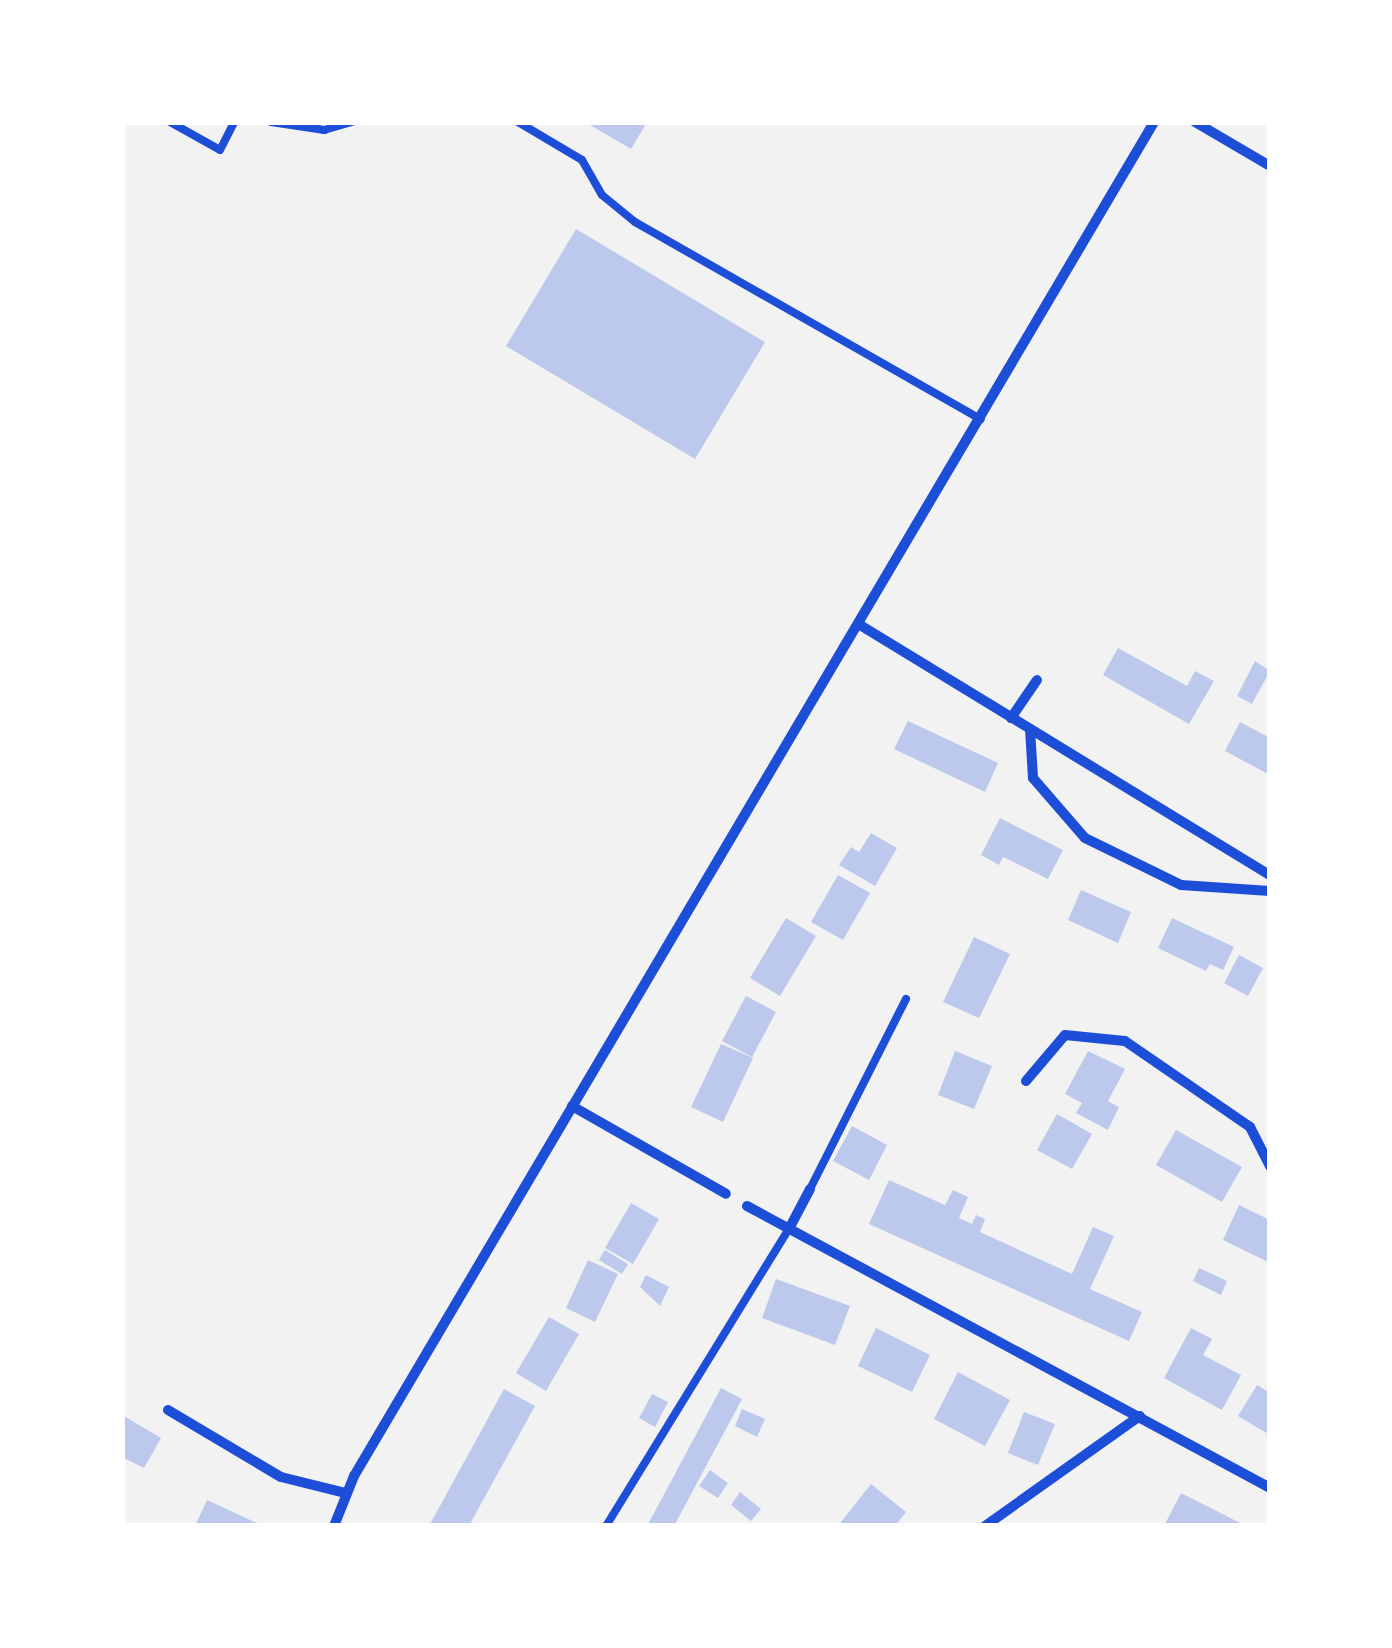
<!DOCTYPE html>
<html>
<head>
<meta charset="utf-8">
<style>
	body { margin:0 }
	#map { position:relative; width:1392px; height:1648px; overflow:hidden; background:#f2f2f2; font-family:Roboto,sans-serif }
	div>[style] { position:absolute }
	.building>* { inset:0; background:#bdc9ec }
	.service>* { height:8px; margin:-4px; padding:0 4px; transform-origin:4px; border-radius:4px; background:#1d4ed8 }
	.minor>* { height:10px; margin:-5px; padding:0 5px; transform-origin:5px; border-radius:5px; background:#1d4ed8 }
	span { translate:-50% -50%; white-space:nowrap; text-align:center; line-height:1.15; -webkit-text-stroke:9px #fff; paint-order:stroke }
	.frame { position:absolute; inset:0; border:125px solid #fff; pointer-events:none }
</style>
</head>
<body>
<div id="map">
	<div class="building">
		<i style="clip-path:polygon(585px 122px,647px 122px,631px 149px)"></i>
		<i style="clip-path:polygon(576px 229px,765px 342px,695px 459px,506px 346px)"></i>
		<i style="clip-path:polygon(1118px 648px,1187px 686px,1195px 671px,1214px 681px,1189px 724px,1103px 675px)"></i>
		<i style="clip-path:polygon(1255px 661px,1270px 671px,1252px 704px,1237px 696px)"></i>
		<i style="clip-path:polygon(908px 721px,998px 763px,985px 792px,894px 749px)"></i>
		<i style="clip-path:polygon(1240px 722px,1270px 738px,1270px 775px,1225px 751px)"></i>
		<i style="clip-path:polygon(1000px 818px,1063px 850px,1048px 879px,1003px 857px,999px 865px,981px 855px)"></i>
		<i style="clip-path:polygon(871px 833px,897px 848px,875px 886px,839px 865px,851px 847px,859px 852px)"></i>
		<i style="clip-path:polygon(838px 875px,870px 893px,843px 940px,811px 922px)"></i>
		<i style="clip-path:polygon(1081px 890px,1131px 912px,1118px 943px,1068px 920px)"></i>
		<i style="clip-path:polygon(786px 918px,816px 936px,780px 996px,750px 978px)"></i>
		<i style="clip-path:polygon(1172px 918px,1234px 947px,1223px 970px,1210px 964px,1206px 971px,1158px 948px)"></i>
		<i style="clip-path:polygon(974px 937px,1010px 954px,979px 1018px,943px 1002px)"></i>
		<i style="clip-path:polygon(1239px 955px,1263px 968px,1248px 996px,1224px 983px)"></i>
		<i style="clip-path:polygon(746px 996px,776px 1012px,752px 1057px,722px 1041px)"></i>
		<i style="clip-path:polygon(721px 1044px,753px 1058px,723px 1122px,691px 1107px)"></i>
		<i style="clip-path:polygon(955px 1051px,992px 1066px,974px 1109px,938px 1095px)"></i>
		<i style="clip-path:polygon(1088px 1051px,1125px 1069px,1108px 1101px,1119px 1107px,1108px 1130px,1076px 1113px,1082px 1103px,1065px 1094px)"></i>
		<i style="clip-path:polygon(1057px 1114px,1092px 1134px,1072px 1169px,1037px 1150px)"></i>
		<i style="clip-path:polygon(852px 1126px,887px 1145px,869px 1180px,833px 1161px)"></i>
		<i style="clip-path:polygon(1176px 1130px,1242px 1167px,1222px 1202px,1156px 1165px)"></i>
		<i style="clip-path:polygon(889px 1180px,945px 1205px,953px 1190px,968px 1197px,959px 1218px,972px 1224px,976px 1215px,985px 1219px,980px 1232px,1072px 1274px,1093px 1227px,1114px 1236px,1090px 1289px,1142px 1312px,1129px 1341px,869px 1224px)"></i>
		<i style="clip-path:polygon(631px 1203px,659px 1219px,633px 1264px,605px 1248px)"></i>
		<i style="clip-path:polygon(1239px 1205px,1270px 1220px,1270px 1263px,1223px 1240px)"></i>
		<i style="clip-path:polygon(605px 1250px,628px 1264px,622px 1274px,599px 1260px)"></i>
		<i style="clip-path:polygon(588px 1260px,618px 1274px,595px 1322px,566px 1308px)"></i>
		<i style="clip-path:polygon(1199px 1268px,1227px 1281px,1221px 1295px,1193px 1281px)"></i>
		<i style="clip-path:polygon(646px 1275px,669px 1287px,660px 1306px,640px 1287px)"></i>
		<i style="clip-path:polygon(776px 1279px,850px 1306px,835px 1345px,762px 1318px)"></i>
		<i style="clip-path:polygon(549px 1317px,579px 1334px,546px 1391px,516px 1373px)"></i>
		<i style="clip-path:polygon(876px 1328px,930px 1355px,912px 1392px,858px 1366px)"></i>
		<i style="clip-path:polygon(1191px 1328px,1212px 1339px,1203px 1355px,1241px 1375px,1222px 1410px,1164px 1378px)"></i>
		<i style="clip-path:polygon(958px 1372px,1010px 1400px,985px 1446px,934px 1419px)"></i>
		<i style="clip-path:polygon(1257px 1385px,1270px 1393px,1270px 1435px,1238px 1416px)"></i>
		<i style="clip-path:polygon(721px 1388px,742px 1399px,674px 1526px,647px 1526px)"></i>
		<i style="clip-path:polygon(504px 1389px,535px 1406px,471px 1522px,478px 1526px,429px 1526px)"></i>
		<i style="clip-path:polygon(652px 1394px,668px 1402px,655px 1427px,639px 1418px)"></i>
		<i style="clip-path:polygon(742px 1409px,765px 1419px,757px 1437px,735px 1426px)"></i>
		<i style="clip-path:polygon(1024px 1412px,1055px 1424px,1038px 1465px,1008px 1453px)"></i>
		<i style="clip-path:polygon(122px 1415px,161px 1438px,144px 1468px,122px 1457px)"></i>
		<i style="clip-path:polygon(710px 1470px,728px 1483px,718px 1498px,699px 1486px)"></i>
		<i style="clip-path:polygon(871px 1484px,906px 1512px,895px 1526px,838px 1526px)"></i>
		<i style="clip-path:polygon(740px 1492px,761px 1509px,751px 1521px,731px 1505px)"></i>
		<i style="clip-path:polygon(1181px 1493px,1246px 1526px,1164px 1526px)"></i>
		<i style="clip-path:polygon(207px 1500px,263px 1526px,195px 1526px)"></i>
	</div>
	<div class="service">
		<i style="left:170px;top:122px;width:57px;rotate:29.2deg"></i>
		<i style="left:220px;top:150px;width:31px;rotate:-63deg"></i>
		<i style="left:271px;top:122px;width:54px;rotate:8.6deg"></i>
		<i style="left:324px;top:130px;width:29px;rotate:-16deg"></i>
		<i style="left:518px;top:122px;width:74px;rotate:30.7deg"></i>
		<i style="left:582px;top:160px;width:40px;rotate:60.3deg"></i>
		<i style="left:602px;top:195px;width:43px;rotate:39.3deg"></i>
		<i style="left:635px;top:222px;width:398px;rotate:29.7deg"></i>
		<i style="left:810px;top:1189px;width:213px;rotate:-63.2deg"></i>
		<i style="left:606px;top:1526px;width:351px;rotate:-58.4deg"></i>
	</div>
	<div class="minor">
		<i style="left:1195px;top:122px;width:87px;rotate:30.4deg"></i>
		<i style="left:860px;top:625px;width:480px;rotate:31.4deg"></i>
		<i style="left:1011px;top:718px;width:46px;rotate:-55.6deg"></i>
		<i style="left:1030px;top:729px;width:49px;rotate:86.5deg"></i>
		<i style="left:1033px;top:778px;width:79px;rotate:49.1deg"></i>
		<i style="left:1085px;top:838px;width:107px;rotate:26.1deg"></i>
		<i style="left:1181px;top:885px;width:89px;rotate:3.9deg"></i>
		<i style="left:1026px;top:1081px;width:60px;rotate:-49.7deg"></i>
		<i style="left:1065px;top:1035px;width:60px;rotate:5.7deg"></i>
		<i style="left:1125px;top:1041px;width:152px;rotate:34.5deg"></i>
		<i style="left:1250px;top:1127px;width:44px;rotate:62.9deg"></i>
		<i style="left:572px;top:1106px;width:177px;rotate:29.7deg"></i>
		<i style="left:747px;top:1206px;width:594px;rotate:28.33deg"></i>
		<i style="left:790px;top:1227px;width:43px;rotate:-62.2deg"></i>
		<i style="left:168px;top:1410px;width:131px;rotate:30.7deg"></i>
		<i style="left:281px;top:1477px;width:66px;rotate:14deg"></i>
		<i style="left:334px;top:1526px;width:54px;rotate:-68.2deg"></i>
		<i style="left:354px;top:1476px;width:1573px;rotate:-59.42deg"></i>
		<i style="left:985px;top:1526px;width:190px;rotate:-35.4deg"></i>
	</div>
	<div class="frame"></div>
</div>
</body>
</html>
